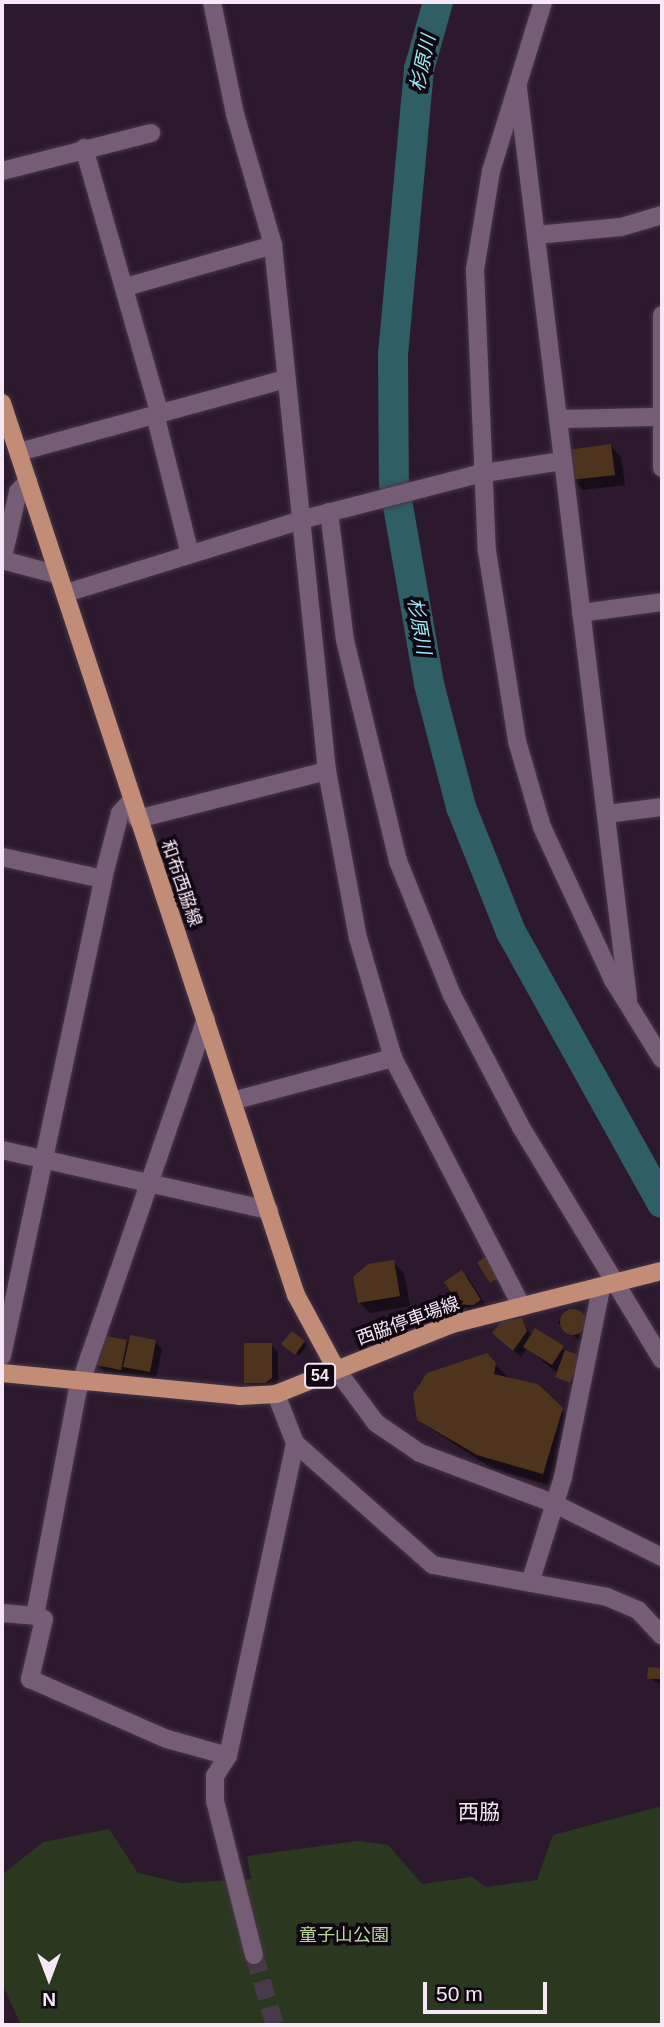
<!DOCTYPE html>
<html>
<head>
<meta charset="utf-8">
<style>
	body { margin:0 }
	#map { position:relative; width:664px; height:2027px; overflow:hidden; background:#2c192d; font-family:Arial,"Noto Sans JP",sans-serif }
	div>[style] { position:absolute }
	.green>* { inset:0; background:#2b3820 }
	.shadow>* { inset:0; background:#0007 }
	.river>* { height:30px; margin:-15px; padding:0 15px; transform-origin:15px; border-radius:15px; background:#2f5e65 }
	.building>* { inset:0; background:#4e341d }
	.round { border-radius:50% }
	.minor-tunnel>* { height:18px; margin-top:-9px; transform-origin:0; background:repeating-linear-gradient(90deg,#4a384b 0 18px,transparent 0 27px) }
	.roads { filter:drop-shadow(0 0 2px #463646) drop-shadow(0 0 2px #463646) }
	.minor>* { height:18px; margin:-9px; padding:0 9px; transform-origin:9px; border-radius:9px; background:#755e75 }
	.major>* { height:18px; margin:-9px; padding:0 9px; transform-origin:9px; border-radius:9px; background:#c28c76 }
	span { translate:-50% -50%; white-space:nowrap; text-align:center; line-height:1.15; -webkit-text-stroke:7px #100710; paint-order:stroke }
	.shield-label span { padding:2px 5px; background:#100710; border:2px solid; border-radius:5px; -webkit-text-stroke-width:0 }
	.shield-label { font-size:16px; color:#f6e8f6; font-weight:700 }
	.street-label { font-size:18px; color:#f6e8f6 }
	.park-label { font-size:18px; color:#b9d79e }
	.water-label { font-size:19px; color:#9aecf9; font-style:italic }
	.quarter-label { font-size:21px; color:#f6e8f6 }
	.frame { position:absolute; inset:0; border:4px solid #f6e8f6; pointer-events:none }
	.north { position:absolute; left:14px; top:1943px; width:70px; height:70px; -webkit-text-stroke:5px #100710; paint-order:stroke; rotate:180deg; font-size:19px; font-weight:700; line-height:28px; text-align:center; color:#f6e8f6 }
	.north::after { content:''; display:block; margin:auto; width:24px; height:32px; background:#f6e8f6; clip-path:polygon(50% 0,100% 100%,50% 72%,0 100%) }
	.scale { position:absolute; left:423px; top:1982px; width:124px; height:32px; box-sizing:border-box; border:4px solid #f6e8f6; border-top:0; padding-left:9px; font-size:21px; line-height:24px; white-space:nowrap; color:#f6e8f6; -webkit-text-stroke:5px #100710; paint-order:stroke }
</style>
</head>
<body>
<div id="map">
	<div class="green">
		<i style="clip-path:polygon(662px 1806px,662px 2025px,21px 2025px,2px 1984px,2px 1875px,43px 1842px,109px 1829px,138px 1873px,181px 1883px,251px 1879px,247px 1856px,358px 1841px,388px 1845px,422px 1884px,472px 1877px,486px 1887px,537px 1880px,553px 1835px)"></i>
	</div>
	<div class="shadow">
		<i style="clip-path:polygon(611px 446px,621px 457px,625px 485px,583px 490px,572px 479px)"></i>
		<i style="clip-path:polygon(393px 1262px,404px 1273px,410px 1306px,370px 1313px,359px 1302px)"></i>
		<i style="clip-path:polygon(462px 1272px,469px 1279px,487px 1307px,469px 1311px,462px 1304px)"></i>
		<i style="clip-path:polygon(569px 1310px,593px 1322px,584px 1344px,558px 1323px)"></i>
		<i style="clip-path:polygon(522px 1320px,532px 1336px,580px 1357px,577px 1389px,527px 1348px,521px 1357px,501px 1340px)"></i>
		<i style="clip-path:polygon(292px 1333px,307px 1345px,299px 1356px,287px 1347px)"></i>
		<i style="clip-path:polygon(126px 1341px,155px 1342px,162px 1349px,156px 1378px,105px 1372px,98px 1365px)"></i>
		<i style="clip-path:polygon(271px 1345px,278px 1352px,278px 1385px,253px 1389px,246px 1382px)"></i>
		<i style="clip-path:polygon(486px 1355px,511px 1380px,537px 1386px,576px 1424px,557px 1487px,493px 1469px,422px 1423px,414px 1405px,419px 1383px,428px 1374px)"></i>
		<i style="clip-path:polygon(649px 1669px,662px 1670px,662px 1685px,649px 1678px)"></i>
	</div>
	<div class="river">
		<i style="left:438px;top:2px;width:70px;rotate:105.8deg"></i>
		<i style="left:419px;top:69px;width:285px;rotate:95.2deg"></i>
		<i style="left:393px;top:353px;width:130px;rotate:89.6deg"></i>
		<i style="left:394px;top:483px;width:204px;rotate:80.1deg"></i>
		<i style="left:429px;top:684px;width:127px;rotate:75.4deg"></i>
		<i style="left:461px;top:807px;width:135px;rotate:68.2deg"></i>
		<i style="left:511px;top:932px;width:310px;rotate:60.9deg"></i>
	</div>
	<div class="building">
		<i style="clip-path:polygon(611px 444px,615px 475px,570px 480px,567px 450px)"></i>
		<i style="clip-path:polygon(487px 1256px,501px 1276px,490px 1283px,477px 1262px)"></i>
		<i style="clip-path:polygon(394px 1260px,400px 1296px,358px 1303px,353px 1277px,368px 1264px)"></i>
		<i style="clip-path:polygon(462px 1270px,481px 1300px,473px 1305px,460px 1305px,444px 1282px)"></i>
		<i class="round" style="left:560px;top:1309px;width:26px;height:26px"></i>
		<i style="clip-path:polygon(522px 1318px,527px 1331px,513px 1351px,492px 1333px,502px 1321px)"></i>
		<i style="clip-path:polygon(535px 1328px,564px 1346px,552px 1365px,523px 1347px)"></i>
		<i style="clip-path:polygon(292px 1331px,305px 1341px,295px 1355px,281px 1344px)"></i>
		<i style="clip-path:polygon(102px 1335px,127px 1340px,121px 1370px,96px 1365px)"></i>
		<i style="clip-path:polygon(130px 1335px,156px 1340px,150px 1372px,123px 1367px)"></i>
		<i style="clip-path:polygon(244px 1343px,272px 1343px,272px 1378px,265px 1383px,244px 1383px)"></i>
		<i style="clip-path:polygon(565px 1350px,581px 1356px,570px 1383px,555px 1377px)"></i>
		<i style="clip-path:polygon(487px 1353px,496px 1363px,494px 1374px,538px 1384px,563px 1408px,543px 1474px,477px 1455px,417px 1420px,413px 1394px,427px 1373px)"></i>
		<i style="clip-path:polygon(648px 1667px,662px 1668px,662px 1679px,647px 1679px)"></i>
	</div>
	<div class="minor-tunnel">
		<i style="left:254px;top:1955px;width:73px;rotate:73.3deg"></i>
	</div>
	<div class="roads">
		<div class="minor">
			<i style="left:212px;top:2px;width:114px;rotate:78.4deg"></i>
			<i style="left:235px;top:114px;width:136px;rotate:73.8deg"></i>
			<i style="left:273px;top:245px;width:529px;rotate:84.14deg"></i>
			<i style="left:327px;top:771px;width:170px;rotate:79.5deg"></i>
			<i style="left:358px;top:938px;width:125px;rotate:73.7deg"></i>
			<i style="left:393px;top:1058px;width:280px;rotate:62.6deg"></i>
			<i style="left:543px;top:2px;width:177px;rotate:107.1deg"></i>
			<i style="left:491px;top:171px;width:100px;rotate:99.2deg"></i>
			<i style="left:475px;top:270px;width:281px;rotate:87.6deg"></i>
			<i style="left:487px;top:551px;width:192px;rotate:81deg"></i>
			<i style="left:517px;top:741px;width:90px;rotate:73.8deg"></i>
			<i style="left:542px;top:827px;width:169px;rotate:65.1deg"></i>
			<i style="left:613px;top:980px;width:93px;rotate:58.2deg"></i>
			<i style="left:518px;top:88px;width:917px;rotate:83.11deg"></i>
			<i style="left:84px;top:148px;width:274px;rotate:74.1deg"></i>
			<i style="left:2px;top:171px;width:154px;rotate:-14.3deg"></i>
			<i style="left:536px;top:235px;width:85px;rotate:-5.4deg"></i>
			<i style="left:621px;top:227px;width:43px;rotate:-16.3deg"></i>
			<i style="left:126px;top:287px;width:153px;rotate:-15.9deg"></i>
			<i style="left:662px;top:315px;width:153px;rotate:90deg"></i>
			<i style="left:155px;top:414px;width:144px;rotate:76deg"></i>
			<i style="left:558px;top:419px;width:99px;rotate:-1.2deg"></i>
			<i style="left:19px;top:452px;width:277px;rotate:-15.3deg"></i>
			<i style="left:329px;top:512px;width:129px;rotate:82.9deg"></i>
			<i style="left:345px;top:640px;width:227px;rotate:76.5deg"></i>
			<i style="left:398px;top:861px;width:144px;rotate:68.1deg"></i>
			<i style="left:452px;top:995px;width:149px;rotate:62.4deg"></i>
			<i style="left:521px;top:1127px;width:272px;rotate:58.8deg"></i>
			<i style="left:2px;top:560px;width:59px;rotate:14.7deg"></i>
			<i style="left:2px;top:561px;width:71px;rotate:-76.9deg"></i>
			<i style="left:18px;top:492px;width:15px;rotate:-48deg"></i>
			<i style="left:66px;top:593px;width:253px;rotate:-17.2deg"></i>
			<i style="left:308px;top:518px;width:176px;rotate:-14.5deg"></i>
			<i style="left:478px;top:474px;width:85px;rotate:-8.8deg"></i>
			<i style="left:581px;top:613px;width:82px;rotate:-7.7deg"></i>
			<i style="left:607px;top:814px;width:55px;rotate:-7.3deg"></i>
			<i style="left:137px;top:819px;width:196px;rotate:-14.2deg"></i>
			<i style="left:2px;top:857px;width:103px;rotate:12.3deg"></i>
			<i style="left:232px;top:1101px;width:167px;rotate:-15deg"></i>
			<i style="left:2px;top:1150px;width:274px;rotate:12.7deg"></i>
			<i style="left:2px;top:1356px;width:488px;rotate:-78deg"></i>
			<i style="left:103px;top:879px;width:68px;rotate:-75.6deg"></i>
			<i style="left:120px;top:813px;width:16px;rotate:-47deg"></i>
			<i style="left:336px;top:1369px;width:67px;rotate:53.5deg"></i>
			<i style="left:376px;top:1423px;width:53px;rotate:34.3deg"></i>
			<i style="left:420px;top:1453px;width:142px;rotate:20.6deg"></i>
			<i style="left:553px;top:1503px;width:122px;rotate:26.4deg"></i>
			<i style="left:295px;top:1443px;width:184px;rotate:41.5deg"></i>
			<i style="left:433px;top:1565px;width:177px;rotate:10.4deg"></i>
			<i style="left:607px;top:1597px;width:34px;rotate:23deg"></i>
			<i style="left:638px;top:1610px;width:35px;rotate:47deg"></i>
			<i style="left:530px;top:1583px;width:111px;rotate:-72.7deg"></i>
			<i style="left:563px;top:1477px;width:192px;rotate:-78.6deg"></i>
			<i style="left:2px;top:1613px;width:33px;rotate:5deg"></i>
			<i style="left:35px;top:1616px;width:227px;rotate:-79.3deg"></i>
			<i style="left:77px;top:1393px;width:396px;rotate:-71deg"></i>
			<i style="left:35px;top:1616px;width:9px;rotate:18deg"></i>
			<i style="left:44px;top:1619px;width:62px;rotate:103.1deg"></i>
			<i style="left:30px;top:1679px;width:150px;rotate:23.7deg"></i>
			<i style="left:167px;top:1739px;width:63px;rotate:15.6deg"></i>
			<i style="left:254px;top:1955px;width:159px;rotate:-104.2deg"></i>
			<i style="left:215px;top:1801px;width:25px;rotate:-90deg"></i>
			<i style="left:215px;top:1776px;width:24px;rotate:-57deg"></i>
			<i style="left:228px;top:1756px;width:320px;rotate:-77.9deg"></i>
			<i style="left:295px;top:1443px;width:53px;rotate:-111.2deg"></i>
		</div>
		<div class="major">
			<i style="left:2px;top:403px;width:939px;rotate:71.76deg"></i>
			<i style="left:296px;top:1295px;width:84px;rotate:61.6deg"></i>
			<i style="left:2px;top:1373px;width:239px;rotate:5.5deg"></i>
			<i style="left:240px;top:1396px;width:36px;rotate:-3deg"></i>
			<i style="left:276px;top:1394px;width:189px;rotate:-21.7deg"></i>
			<i style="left:452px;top:1324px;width:217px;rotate:-14.2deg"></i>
		</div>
	</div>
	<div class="shield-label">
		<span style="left:320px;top:1376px">54</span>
	</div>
	<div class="street-label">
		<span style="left:181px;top:883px;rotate:71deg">和布西脇線</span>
		<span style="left:408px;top:1321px;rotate:-20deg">西脇停車場線</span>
	</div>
	<div class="park-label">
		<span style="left:344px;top:1935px">童子山公園</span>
	</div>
	<div class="water-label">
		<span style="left:423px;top:63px;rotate:-78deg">杉原川</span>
		<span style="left:419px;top:626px;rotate:80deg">杉原川</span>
	</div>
	<div class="quarter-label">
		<span style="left:479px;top:1812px">西脇</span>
	</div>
	<div class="frame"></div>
	<div class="north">N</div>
	<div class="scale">50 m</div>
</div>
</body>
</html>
